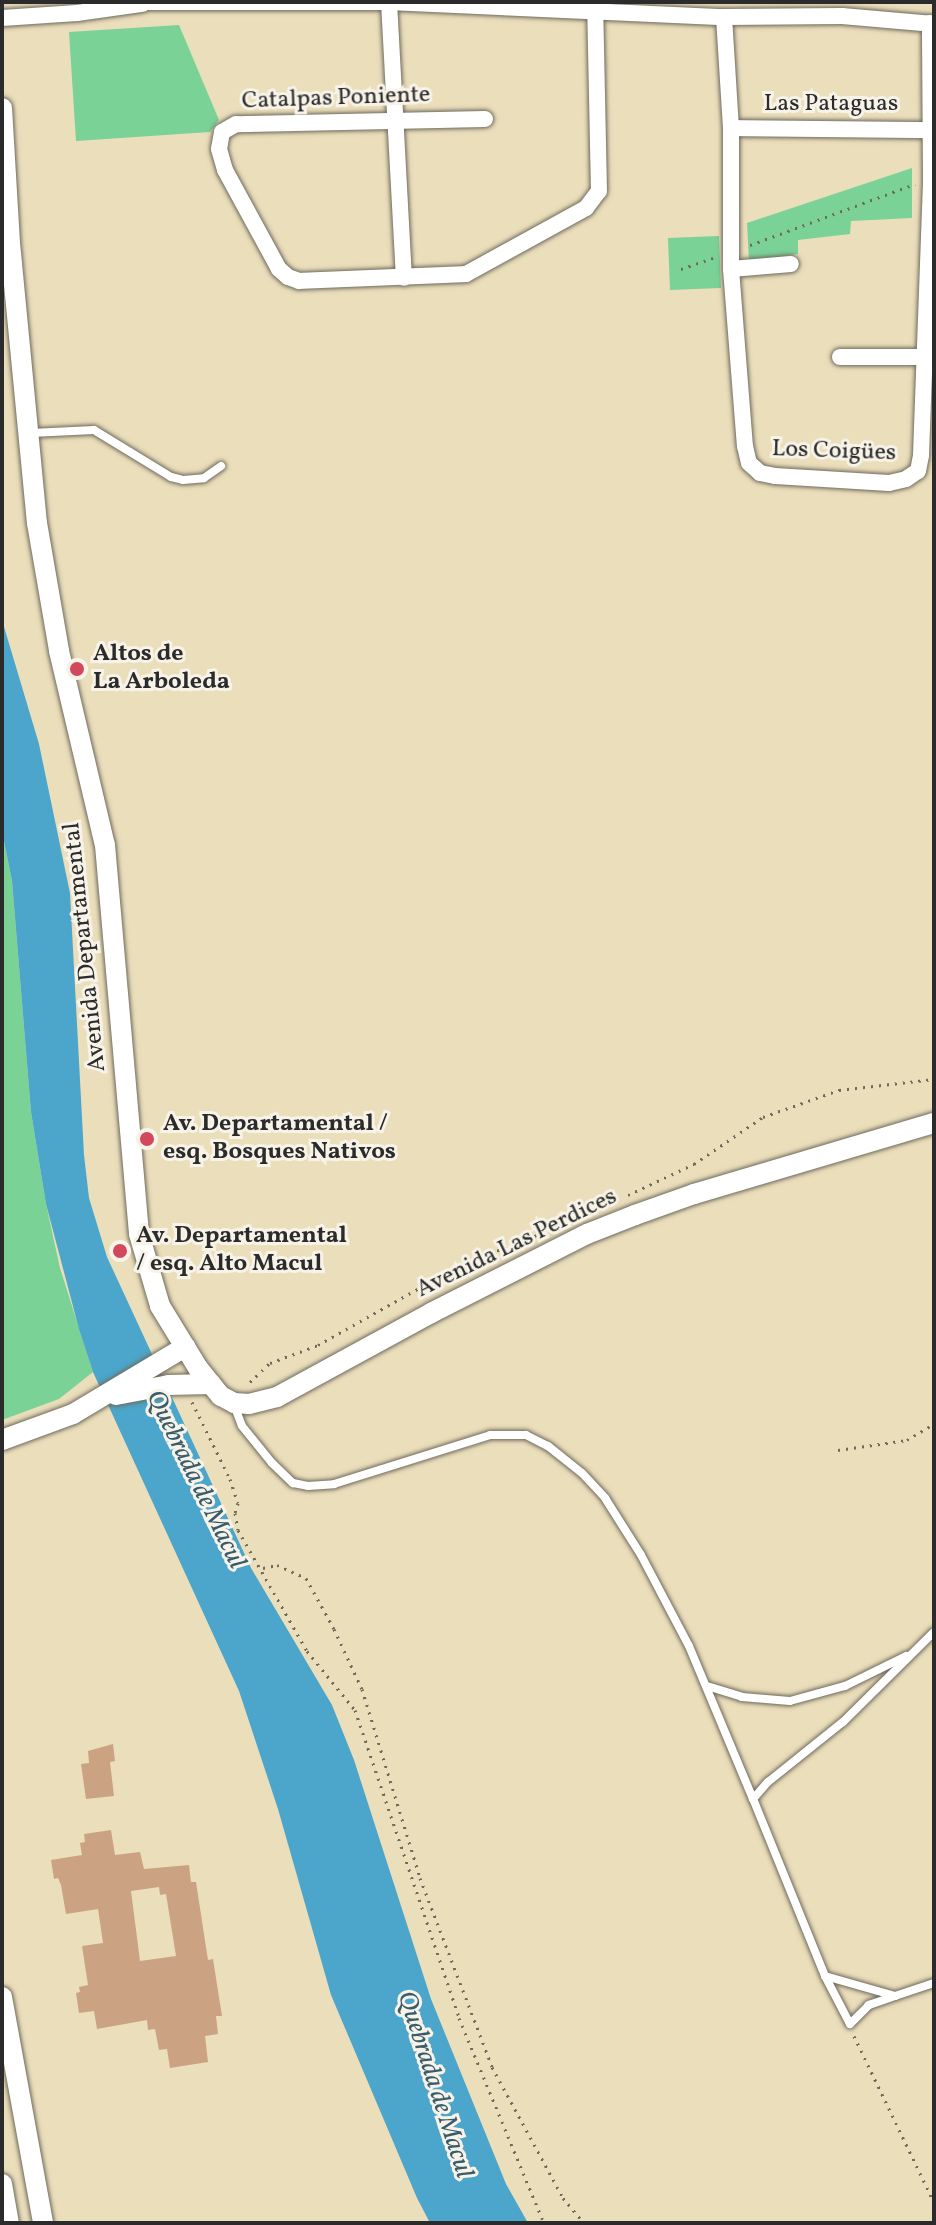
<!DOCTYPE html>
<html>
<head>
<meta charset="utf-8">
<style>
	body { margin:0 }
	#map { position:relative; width:936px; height:2225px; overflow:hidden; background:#ebdebb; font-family:Vollkorn,serif }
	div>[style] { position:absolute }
	.green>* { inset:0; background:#7ad297 }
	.water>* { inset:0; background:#4ca5ca }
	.building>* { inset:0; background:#cba383 }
	.path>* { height:3px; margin-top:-1.5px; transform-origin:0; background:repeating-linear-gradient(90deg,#6e6a5d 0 2px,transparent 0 8px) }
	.roads { filter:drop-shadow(0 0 2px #6e6a5d) drop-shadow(0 0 2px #6e6a5d) }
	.service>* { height:8px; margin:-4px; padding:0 4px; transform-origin:4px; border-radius:4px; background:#fff }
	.minor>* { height:16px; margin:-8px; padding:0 8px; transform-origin:8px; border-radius:8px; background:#fff }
	.tertiary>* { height:20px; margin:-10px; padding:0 10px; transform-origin:10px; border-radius:10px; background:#fff }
	.dots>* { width:22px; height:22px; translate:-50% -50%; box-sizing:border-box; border:4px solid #f7f3e8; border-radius:50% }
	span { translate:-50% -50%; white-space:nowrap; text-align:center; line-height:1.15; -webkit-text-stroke:6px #f7f3e8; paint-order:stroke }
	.street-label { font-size:24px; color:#2b2b2b }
	.poi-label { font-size:24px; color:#2b2b2b; font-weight:700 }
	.left { translate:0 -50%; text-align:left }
	.water-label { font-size:26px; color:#385c6b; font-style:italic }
	.frame { position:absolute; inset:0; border:4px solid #2b2b2b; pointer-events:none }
</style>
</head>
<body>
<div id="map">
	<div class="green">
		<i style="clip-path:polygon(179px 25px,219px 120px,210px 132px,76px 141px,69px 32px)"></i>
		<i style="clip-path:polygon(912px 168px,912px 218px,851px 221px,850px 234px,798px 240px,798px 254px,749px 261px,747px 223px)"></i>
		<i style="clip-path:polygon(719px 236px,721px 288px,670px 290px,668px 238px)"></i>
		<i style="clip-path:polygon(2px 831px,12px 881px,31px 1112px,46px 1204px,60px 1268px,93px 1372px,59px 1399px,2px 1420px)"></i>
	</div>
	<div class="water">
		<i style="clip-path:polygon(2px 620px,39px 744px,70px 893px,84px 1155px,89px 1198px,107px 1257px,251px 1568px,332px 1705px,354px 1760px,431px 1999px,506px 2184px,528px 2223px,430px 2223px,417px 2198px,331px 1995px,278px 1809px,239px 1691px,93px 1372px,79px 1329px,46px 1204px,31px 1112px,12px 881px,2px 831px)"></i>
	</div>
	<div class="building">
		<i style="clip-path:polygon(113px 1744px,115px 1761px,110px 1762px,114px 1796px,86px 1799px,81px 1764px,89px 1763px,88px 1751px)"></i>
		<i style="clip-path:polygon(evenodd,111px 1830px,115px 1855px,140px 1852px,144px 1869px,189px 1865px,191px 1882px,196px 1882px,208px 1960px,213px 1959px,222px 2016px,216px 2016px,218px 2034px,205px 2036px,208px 2062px,170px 2068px,167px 2049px,159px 2050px,155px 2029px,148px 2030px,147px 2020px,97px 2029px,94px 2011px,79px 2013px,76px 1993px,80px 1992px,79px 1987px,88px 1985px,82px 1946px,103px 1943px,98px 1909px,66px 1914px,61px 1885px,58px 1878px,54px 1879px,51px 1860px,82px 1855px,80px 1843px,85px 1842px,84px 1834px,111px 1830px,159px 1887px,160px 1895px,166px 1894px,176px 1956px,140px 1961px,131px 1891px,159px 1887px)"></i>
	</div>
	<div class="path">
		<i style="left:750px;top:245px;width:176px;rotate:-20.3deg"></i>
		<i style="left:681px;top:269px;width:34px;rotate:-19deg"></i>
		<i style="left:628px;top:1195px;width:73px;rotate:-25.2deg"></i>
		<i style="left:694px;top:1164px;width:83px;rotate:-34.3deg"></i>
		<i style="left:763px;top:1117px;width:81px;rotate:-19.6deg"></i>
		<i style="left:839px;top:1090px;width:96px;rotate:-6.6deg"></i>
		<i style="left:250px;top:1382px;width:28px;rotate:-44deg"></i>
		<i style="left:270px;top:1363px;width:51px;rotate:-20.6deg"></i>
		<i style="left:318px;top:1345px;width:163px;rotate:-29.4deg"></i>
		<i style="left:460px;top:1265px;width:83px;rotate:-21.3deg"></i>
		<i style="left:192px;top:1402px;width:86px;rotate:63.7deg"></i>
		<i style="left:230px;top:1479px;width:25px;rotate:72deg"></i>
		<i style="left:238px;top:1503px;width:10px;rotate:107deg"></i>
		<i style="left:235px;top:1513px;width:17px;rotate:80deg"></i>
		<i style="left:238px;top:1530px;width:139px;rotate:60.3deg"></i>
		<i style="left:307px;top:1651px;width:76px;rotate:50.9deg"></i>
		<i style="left:355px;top:1710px;width:325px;rotate:71.3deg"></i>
		<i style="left:459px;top:2018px;width:222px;rotate:67.5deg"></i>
		<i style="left:838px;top:1450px;width:70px;rotate:-8.2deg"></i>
		<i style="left:907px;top:1440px;width:31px;rotate:-31deg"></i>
		<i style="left:263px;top:1568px;width:14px;rotate:-12deg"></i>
		<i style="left:277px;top:1565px;width:32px;rotate:24deg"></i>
		<i style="left:306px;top:1578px;width:58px;rotate:61.2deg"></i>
		<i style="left:334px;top:1629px;width:66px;rotate:65deg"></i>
		<i style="left:362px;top:1689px;width:198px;rotate:72.9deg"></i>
		<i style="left:420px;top:1878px;width:202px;rotate:69.1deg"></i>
		<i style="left:492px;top:2067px;width:149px;rotate:61.5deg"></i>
		<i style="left:563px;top:2198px;width:33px;rotate:50deg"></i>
		<i style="left:854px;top:2036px;width:184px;rotate:64.3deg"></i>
	</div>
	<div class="roads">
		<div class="service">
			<i style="left:31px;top:433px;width:63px;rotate:-2.7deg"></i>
			<i style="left:94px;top:430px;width:90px;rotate:31.4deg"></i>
			<i style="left:171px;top:477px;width:12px;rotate:14deg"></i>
			<i style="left:183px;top:480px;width:21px;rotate:-5deg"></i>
			<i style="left:204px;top:478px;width:21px;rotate:-35deg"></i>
			<i style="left:234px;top:1405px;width:22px;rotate:69deg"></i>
			<i style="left:242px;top:1426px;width:48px;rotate:51deg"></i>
			<i style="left:272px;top:1463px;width:29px;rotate:44deg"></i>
			<i style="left:293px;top:1483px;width:15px;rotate:11deg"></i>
			<i style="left:308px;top:1486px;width:26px;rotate:-4deg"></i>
			<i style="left:334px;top:1484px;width:164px;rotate:-17.4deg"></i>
			<i style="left:490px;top:1435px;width:36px"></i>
			<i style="left:526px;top:1435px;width:25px;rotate:27deg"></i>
			<i style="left:548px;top:1446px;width:43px;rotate:38.5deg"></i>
			<i style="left:582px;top:1473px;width:34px;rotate:47deg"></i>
			<i style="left:605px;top:1498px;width:67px;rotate:57.7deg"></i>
			<i style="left:641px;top:1555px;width:103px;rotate:62.2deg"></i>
			<i style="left:689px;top:1646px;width:166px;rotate:67.3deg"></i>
			<i style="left:707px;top:1686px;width:37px;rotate:17deg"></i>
			<i style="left:742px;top:1697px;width:48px;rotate:4.8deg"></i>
			<i style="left:790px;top:1701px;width:57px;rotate:-15.3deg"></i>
			<i style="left:845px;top:1686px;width:68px;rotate:-26.2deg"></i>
			<i style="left:825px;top:1976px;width:73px;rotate:15.9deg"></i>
			<i style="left:895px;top:1996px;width:41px;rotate:-18.4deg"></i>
			<i style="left:895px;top:1996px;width:28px;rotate:161deg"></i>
			<i style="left:869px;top:2005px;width:27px;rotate:135deg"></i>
			<i style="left:850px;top:2024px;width:54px;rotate:-117.5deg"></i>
			<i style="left:825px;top:1976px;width:191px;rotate:-112.1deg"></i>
			<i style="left:753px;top:1799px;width:23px;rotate:-49deg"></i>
			<i style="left:768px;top:1782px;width:96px;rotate:-38.7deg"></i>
			<i style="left:843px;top:1722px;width:128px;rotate:-44.7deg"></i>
		</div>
		<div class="minor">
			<i style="left:132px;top:2px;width:257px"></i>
			<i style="left:389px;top:2px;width:335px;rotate:2.6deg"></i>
			<i style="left:724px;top:17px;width:118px;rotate:-0.5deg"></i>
			<i style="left:842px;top:16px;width:92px;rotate:5deg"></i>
			<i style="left:389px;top:2px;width:276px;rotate:86.9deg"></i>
			<i style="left:724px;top:17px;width:111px;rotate:86.4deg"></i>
			<i style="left:731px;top:128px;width:141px;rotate:90deg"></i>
			<i style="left:731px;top:269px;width:178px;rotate:85.5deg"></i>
			<i style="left:745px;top:446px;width:17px;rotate:77deg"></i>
			<i style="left:749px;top:463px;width:15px;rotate:42deg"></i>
			<i style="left:760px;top:473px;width:15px;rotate:11deg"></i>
			<i style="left:775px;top:476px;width:114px;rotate:3.5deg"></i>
			<i style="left:889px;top:483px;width:17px;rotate:-13deg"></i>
			<i style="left:906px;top:479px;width:14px;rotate:-34deg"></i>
			<i style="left:918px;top:471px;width:16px;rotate:-79deg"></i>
			<i style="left:921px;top:455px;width:277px;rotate:-87.9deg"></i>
			<i style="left:931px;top:178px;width:155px;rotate:-90.4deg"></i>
			<i style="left:2px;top:18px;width:75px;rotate:-3.8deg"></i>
			<i style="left:77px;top:13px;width:66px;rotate:-7.9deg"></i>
			<i style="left:485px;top:119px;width:249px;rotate:178.8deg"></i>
			<i style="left:236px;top:124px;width:16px;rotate:150deg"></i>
			<i style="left:222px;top:132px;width:17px;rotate:100deg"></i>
			<i style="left:219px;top:149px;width:22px;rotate:74deg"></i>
			<i style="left:225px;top:170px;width:113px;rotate:61.4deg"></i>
			<i style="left:279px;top:269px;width:12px;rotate:42deg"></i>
			<i style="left:288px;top:277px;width:12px;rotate:20deg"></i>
			<i style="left:299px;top:281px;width:167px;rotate:-2.4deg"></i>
			<i style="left:466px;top:274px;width:137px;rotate:-28.8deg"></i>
			<i style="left:586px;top:208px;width:21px;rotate:-53deg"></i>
			<i style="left:599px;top:191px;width:189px;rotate:-91.2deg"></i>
			<i style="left:731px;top:128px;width:200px;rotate:0.6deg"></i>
			<i style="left:731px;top:269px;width:60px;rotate:-4.8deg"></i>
			<i style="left:840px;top:357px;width:92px"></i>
		</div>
		<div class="tertiary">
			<i style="left:2px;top:108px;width:135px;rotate:86.6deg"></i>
			<i style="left:10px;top:243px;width:281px;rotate:84.5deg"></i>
			<i style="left:37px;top:523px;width:130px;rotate:80.2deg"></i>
			<i style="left:59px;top:651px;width:199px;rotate:76.7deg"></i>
			<i style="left:105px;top:845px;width:390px;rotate:85deg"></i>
			<i style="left:139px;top:1234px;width:75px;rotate:73.7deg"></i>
			<i style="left:160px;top:1306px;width:73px;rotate:58.5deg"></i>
			<i style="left:198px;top:1368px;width:36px;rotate:51deg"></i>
			<i style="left:221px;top:1396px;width:15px;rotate:28deg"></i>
			<i style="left:234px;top:1403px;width:15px;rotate:4deg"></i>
			<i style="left:249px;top:1404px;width:29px;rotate:-14deg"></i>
			<i style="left:277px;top:1397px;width:175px;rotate:-28.6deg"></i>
			<i style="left:431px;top:1313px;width:175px;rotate:-26.9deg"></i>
			<i style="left:587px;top:1234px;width:52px;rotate:-21.6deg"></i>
			<i style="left:635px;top:1215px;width:63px;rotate:-19.6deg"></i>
			<i style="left:694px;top:1194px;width:250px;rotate:-16.5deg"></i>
			<i style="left:116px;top:1395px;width:54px;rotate:-10.7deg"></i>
			<i style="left:169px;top:1385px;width:42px;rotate:-1.4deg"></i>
			<i style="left:2px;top:1440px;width:76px;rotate:-20.1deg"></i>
			<i style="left:73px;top:1414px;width:131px;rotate:-30.9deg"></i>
			<i style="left:2px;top:1997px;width:230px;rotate:79.7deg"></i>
			<i style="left:2px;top:2184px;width:40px;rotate:80deg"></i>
		</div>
	</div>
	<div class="dots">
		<i style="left:77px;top:669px;background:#d1495b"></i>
		<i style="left:147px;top:1139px;background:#d1495b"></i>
		<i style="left:120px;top:1251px;background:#d1495b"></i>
	</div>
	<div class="street-label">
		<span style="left:336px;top:99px;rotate:-2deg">Catalpas Poniente</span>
		<span style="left:831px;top:105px">Las Pataguas</span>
		<span style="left:834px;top:452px;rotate:2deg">Los Coigües</span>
		<span style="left:86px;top:947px;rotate:-96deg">Avenida Departamental</span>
		<span style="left:517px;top:1244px;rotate:-26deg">Avenida Las Perdices</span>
	</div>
	<div class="poi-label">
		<span class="left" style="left:93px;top:669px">Altos de<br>La Arboleda</span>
		<span class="left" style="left:163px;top:1139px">Av. Departamental /<br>esq. Bosques Nativos</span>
		<span class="left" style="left:136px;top:1251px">Av. Departamental<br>/ esq. Alto Macul</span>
	</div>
	<div class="water-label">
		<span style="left:195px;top:1480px;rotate:64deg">Quebrada de Macul</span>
		<span style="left:434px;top:2085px;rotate:72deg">Quebrada de Macul</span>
	</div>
	<div class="frame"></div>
</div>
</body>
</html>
